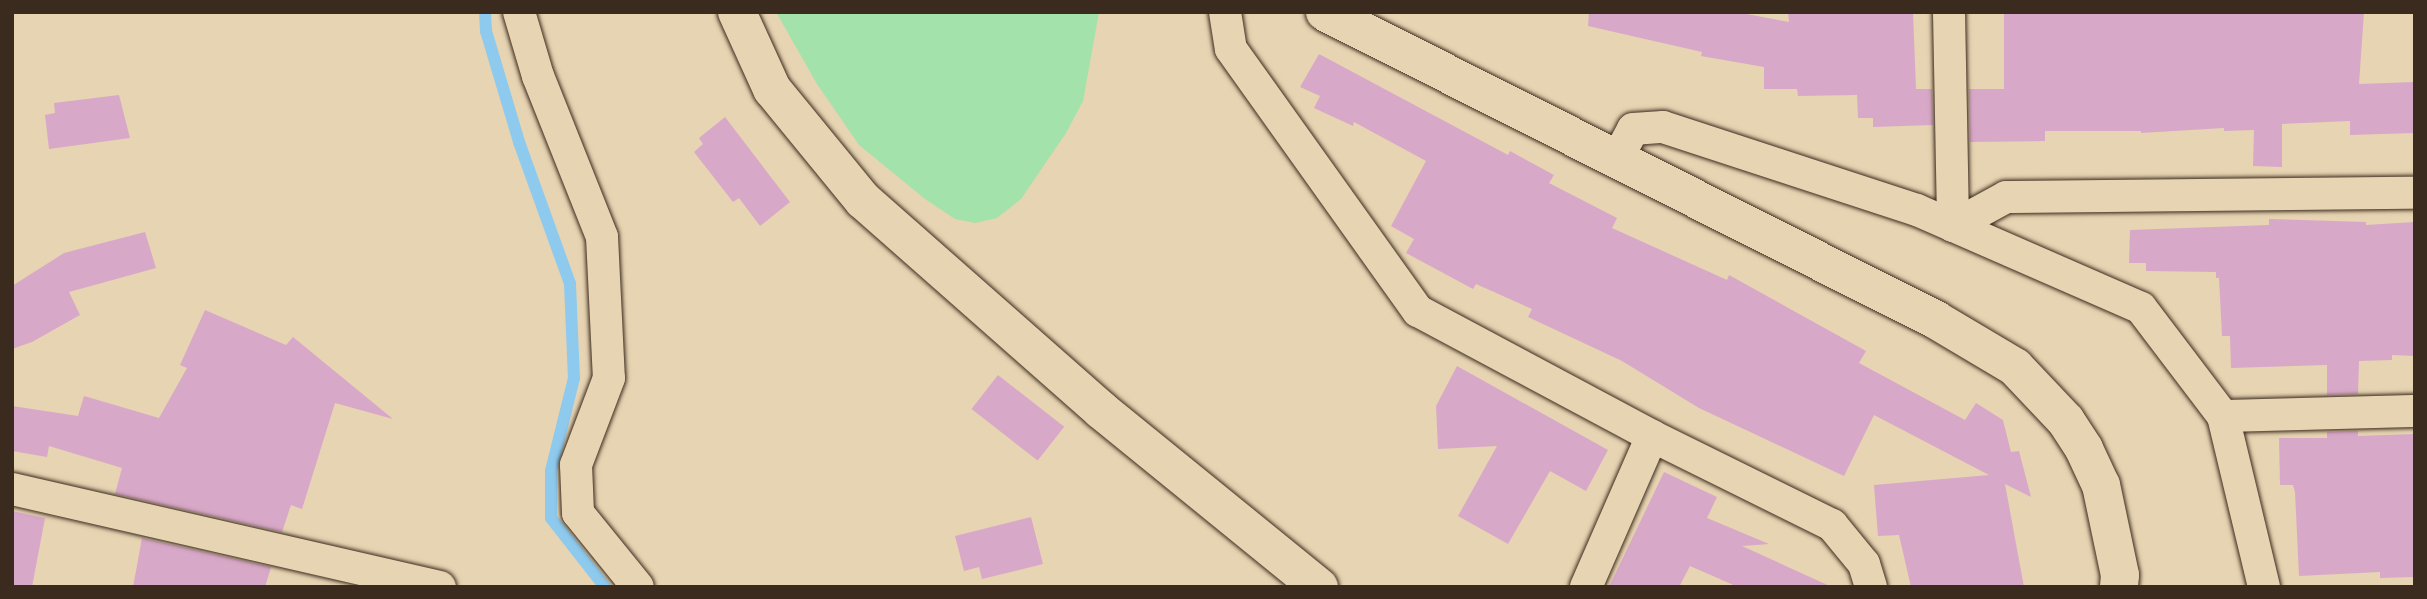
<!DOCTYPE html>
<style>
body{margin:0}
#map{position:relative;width:2427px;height:599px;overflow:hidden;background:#e7d4b2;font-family:Itim,sans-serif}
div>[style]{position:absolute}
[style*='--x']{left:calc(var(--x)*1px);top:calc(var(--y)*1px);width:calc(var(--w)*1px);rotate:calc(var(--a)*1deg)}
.green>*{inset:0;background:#a3e2aa}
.stream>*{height:12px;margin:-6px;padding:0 6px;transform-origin:6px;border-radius:6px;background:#8ecaee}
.building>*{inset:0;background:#d8a8c8;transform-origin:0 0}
.roads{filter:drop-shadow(0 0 2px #3b2a1e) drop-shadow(0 0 2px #3b2a1e)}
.street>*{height:32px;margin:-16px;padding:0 16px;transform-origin:16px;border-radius:16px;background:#e7d4b2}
.secondary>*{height:38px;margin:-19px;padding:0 19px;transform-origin:19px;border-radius:19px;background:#e7d4b2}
span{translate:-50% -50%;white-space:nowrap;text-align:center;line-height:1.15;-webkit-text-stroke:6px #e7d4b2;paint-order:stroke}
.frame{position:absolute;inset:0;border:14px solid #3b2a1e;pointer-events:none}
</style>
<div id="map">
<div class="green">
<div style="clip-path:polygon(776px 12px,1099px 12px,1083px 101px,1066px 133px,1021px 199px,997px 218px,975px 223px,955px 219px,925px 199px,859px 145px,817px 84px)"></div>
</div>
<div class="stream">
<div style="--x:485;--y:12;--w:19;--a:87"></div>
<div style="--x:486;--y:31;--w:116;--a:73.4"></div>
<div style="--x:519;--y:142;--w:151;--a:70.2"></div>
<div style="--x:570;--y:284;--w:94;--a:87.6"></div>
<div style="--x:574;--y:378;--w:96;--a:103.9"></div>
<div style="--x:551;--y:471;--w:47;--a:90"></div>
<div style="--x:551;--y:518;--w:88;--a:52"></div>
</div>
<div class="building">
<div style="clip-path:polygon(1589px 12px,1736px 12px,1789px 22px,1788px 12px,1913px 12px,1916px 89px,1932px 89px,1933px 125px,1873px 127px,1873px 118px,1858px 118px,1857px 95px,1798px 96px,1797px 89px,1764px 89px,1764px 67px,1701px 56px,1702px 52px,1588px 26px)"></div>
<div style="clip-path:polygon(2004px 12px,2364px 12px,2359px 84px,2415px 82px,2415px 133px,2350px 135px,2350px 121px,2282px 124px,2282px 167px,2253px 166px,2254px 130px,2224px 131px,2224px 128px,2141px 133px,2141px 131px,2045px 131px,2045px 141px,1970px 142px,1969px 89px,2004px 89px)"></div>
<div style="clip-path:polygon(1319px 54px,1508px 155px,1510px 151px,1554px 175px,1549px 183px,1617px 218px,1612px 228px,1727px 280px,1729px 275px,1866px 351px,1859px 363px,1965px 420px,1976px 403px,2003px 420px,2011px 452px,2019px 451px,2031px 497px,2005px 484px,2024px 587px,1911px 587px,1899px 535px,1878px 536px,1874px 485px,1989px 475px,1874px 415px,1844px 476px,1699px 408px,1622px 361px,1528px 317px,1532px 309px,1476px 284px,1473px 289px,1406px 253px,1414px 239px,1391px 226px,1426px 161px,1354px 122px,1353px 126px,1314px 108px,1320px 96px,1300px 87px)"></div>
<div style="clip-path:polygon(119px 95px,130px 138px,49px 149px,45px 115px,55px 113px,54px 103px)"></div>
<div style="clip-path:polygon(725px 117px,790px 202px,760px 226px,739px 198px,733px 202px,694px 152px,703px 144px,699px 138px)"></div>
<div style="clip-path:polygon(2269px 219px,2366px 222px,2366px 225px,2415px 222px,2415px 356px,2392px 355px,2392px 360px,2359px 361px,2358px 394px,2327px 395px,2327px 365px,2231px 368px,2230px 336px,2222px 336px,2219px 278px,2216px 278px,2216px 272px,2146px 271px,2146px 263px,2129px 263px,2130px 230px,2269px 225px)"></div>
<div style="clip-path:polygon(145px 232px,156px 268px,69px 292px,80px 315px,32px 342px,12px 349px,12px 286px,64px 253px)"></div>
<div style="clip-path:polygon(205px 310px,286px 345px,293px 337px,393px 419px,335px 403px,302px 509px,291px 505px,282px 532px,115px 494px,122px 468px,49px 446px,47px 457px,12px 451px,12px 406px,78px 416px,84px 396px,159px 418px,187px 368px,180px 365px)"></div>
<div style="clip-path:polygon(1457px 366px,1608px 450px,1586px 491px,1550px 471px,1508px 544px,1458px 516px,1497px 446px,1438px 449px,1436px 406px)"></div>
<div style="left:998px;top:375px;width:84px;height:43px;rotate:38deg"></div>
<div style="clip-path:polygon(2358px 431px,2358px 436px,2415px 434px,2415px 577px,2380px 578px,2380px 572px,2299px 576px,2295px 492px,2293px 485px,2280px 485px,2279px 438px,2327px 438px,2327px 432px)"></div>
<div style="clip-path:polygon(1664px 472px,1717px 497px,1707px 518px,1769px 544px,1742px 546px,1832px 587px,1738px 587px,1690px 566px,1679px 587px,1609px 587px)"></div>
<div style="clip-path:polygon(12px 511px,45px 518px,32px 587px,12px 587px)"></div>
<div style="clip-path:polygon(1031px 517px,1043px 564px,982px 579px,979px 567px,964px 571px,955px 536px)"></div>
<div style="clip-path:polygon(142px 538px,271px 567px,265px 587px,133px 587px)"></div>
</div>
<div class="roads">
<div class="street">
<div style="--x:519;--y:12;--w:67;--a:73.5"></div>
<div style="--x:538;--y:76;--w:173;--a:68.3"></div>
<div style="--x:602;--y:237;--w:141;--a:87.2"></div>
<div style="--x:609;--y:378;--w:93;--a:110.8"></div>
<div style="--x:576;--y:465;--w:48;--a:87.6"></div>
<div style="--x:578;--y:513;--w:95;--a:51"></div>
<div style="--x:1225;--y:12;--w:37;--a:81"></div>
<div style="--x:1231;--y:49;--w:322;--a:54.5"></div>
<div style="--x:1418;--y:311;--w:265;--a:28.1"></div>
<div style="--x:1652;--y:436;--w:201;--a:26.3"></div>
<div style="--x:1832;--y:525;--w:50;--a:50.6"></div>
<div style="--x:1864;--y:564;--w:24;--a:73"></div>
<div style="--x:1949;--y:12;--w:214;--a:88.9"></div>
<div style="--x:1953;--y:226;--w:60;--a:-28.7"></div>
<div style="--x:2006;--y:197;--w:409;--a:-0.6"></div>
<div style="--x:1616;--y:161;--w:36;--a:-62"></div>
<div style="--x:1633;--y:129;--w:30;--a:-4"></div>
<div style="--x:1663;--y:127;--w:267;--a:18.1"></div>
<div style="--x:1917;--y:210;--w:244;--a:23.6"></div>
<div style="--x:2141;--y:308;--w:136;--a:52.8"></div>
<div style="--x:2223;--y:416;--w:176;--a:76.5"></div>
<div style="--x:2223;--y:416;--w:192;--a:-1.5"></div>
<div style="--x:12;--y:489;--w:439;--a:12.9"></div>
<div style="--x:1586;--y:587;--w:165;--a:-66.4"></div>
</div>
<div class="secondary">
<div style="--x:737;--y:12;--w:85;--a:65.6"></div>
<div style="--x:772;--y:89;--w:144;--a:50.7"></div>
<div style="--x:863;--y:200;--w:317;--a:41.4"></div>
<div style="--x:1101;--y:410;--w:281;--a:39.1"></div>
<div style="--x:1325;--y:12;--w:684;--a:26.75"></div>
<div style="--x:1936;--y:320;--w:92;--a:30.7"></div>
<div style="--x:2015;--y:367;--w:74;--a:46.6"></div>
<div style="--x:2066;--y:421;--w:33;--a:57"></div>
<div style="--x:2084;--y:449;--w:40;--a:65"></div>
<div style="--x:2101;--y:485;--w:92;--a:78.1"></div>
<div style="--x:2120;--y:575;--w:12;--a:95"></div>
</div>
</div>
<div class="frame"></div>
</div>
